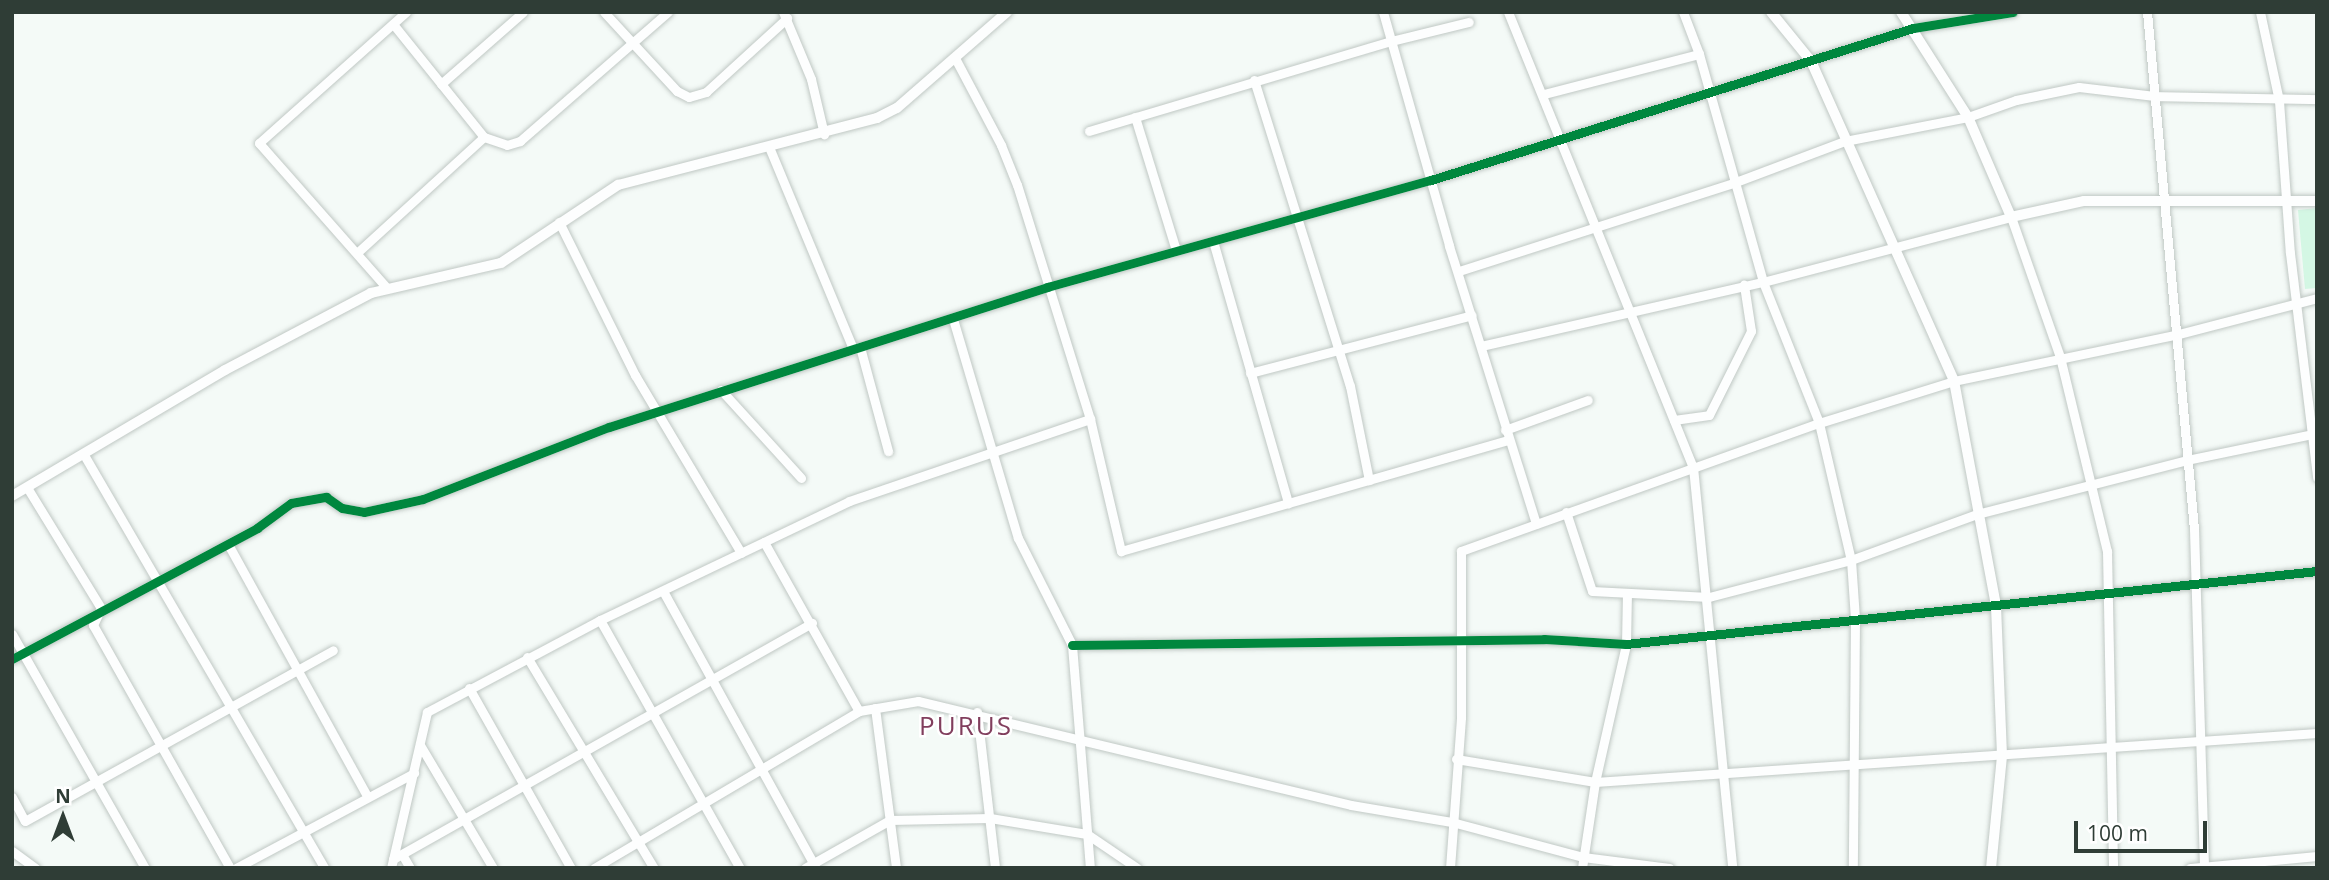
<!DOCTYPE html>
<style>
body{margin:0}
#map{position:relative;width:2329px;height:880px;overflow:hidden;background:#f4faf7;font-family:"Open Sans",sans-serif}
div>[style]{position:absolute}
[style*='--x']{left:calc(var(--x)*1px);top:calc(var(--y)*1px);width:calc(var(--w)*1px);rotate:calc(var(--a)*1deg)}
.green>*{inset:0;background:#d4f7e4}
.roads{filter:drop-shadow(0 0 2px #c0c8c4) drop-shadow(0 0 2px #c0c8c4)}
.minor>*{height:9px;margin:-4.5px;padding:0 4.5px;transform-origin:4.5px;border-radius:4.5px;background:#fdfefe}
.tertiary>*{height:10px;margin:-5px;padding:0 5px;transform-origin:5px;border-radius:5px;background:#fdfefe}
.cycleway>*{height:9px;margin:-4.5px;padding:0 4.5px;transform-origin:4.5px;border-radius:4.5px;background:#00873e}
span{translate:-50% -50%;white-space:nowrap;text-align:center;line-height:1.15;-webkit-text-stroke:5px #fff;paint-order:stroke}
.neighbourhood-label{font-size:26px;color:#813e5d;letter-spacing:2px}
.frame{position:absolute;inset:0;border:14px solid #2f3d36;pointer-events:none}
.north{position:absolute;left:28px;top:782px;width:70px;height:70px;-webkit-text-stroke:5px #fff;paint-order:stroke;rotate:0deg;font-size:19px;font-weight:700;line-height:28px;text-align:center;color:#2f3d36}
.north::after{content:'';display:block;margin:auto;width:24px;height:32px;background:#2f3d36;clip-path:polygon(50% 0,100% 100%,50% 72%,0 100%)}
.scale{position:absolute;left:2074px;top:821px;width:133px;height:32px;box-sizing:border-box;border:4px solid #2f3d36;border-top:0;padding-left:9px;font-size:21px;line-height:24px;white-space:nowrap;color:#2f3d36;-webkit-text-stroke:5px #fff;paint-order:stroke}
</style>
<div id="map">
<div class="green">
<div style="clip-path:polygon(2317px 208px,2317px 288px,2305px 289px,2298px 210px)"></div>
</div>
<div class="roads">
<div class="minor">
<div style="--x:604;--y:12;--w:108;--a:47.3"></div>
<div style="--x:677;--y:91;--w:13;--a:27"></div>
<div style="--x:689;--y:97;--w:18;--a:-16"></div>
<div style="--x:706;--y:92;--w:110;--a:-42.4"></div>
<div style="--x:783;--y:12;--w:73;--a:67.3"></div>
<div style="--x:811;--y:79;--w:57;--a:76.7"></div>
<div style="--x:1383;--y:12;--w:243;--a:74.2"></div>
<div style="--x:1449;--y:246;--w:291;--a:72.6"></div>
<div style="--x:1508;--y:12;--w:491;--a:67.9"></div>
<div style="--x:1693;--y:467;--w:403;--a:84.4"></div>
<div style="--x:1683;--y:12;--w:45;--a:69.1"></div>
<div style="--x:1699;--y:54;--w:237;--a:74.3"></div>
<div style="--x:1763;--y:282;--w:152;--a:68.3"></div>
<div style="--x:1819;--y:423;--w:141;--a:76.9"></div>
<div style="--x:1851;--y:560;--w:59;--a:86.1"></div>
<div style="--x:1855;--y:619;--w:249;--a:90.5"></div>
<div style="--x:2147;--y:12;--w:519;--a:84.81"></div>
<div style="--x:2194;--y:529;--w:339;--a:88.3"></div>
<div style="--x:2260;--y:12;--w:91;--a:77.9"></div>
<div style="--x:2279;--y:101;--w:152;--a:85.9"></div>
<div style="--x:2290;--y:253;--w:226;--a:83.1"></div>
<div style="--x:393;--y:24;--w:145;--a:51.2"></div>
<div style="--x:1254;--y:80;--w:321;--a:72.6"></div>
<div style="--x:1350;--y:386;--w:96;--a:78.6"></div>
<div style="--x:441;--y:84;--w:109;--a:-41.3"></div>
<div style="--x:1544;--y:94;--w:160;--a:-14.5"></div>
<div style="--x:1135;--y:117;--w:139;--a:72.9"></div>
<div style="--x:1089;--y:131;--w:315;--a:-16.6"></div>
<div style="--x:1391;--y:41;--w:80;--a:-13.7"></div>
<div style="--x:769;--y:147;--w:219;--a:67.4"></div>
<div style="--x:559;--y:222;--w:171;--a:63.6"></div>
<div style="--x:635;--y:375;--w:207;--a:59.2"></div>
<div style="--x:1213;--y:241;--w:273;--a:74"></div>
<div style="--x:359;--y:251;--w:169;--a:-42.4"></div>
<div style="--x:484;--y:137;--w:24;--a:19"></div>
<div style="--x:507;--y:145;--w:14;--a:-17"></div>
<div style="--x:520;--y:141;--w:196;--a:-41.1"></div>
<div style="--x:1459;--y:271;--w:288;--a:-17.8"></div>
<div style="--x:1733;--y:183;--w:120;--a:-20.6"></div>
<div style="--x:1845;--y:141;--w:125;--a:-11"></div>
<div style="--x:1968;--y:117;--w:51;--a:-19.5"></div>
<div style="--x:2016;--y:100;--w:64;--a:-11.7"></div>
<div style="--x:2079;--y:87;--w:76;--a:6.8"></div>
<div style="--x:2154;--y:96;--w:163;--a:1.1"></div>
<div style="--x:386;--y:287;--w:192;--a:-131.4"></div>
<div style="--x:259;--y:143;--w:197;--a:-41.7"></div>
<div style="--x:953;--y:319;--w:228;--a:73.5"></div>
<div style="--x:1018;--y:538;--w:120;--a:63.2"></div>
<div style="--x:1072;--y:645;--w:224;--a:85.4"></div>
<div style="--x:1481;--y:346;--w:289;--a:-12.8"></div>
<div style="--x:1763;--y:282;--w:256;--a:-14.7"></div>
<div style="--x:2011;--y:217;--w:148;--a:70.7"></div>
<div style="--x:2060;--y:357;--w:200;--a:76.4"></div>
<div style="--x:2107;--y:551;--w:317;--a:88.9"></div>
<div style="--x:860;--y:347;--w:108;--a:74.9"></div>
<div style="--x:1250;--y:373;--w:229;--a:-14.6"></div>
<div style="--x:721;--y:390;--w:119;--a:47.7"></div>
<div style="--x:1090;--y:419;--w:136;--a:76.8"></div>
<div style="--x:1121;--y:551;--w:403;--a:-16"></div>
<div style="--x:1674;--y:420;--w:35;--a:-8"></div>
<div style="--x:1709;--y:415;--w:94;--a:-63.4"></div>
<div style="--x:1751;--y:331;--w:47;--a:-98.7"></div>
<div style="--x:1505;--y:430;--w:88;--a:-19.9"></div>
<div style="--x:84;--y:455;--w:478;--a:59.8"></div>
<div style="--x:28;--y:489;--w:140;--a:58.5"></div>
<div style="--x:101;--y:608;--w:19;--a:115"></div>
<div style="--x:93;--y:625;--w:279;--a:60.6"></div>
<div style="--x:1566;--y:512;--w:83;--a:71.8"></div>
<div style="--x:1592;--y:591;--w:117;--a:2.9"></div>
<div style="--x:1709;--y:597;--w:147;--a:-14.6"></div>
<div style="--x:1851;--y:560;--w:134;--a:-20.1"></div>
<div style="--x:1977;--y:514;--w:217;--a:-14.4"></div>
<div style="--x:2187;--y:460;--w:133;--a:-11.7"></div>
<div style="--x:764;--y:542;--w:194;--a:60.7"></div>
<div style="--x:228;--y:544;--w:288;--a:61.1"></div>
<div style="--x:663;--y:591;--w:314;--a:61.1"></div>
<div style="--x:600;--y:620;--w:285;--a:60.6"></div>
<div style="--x:12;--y:634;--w:269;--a:60.4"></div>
<div style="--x:1072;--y:645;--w:472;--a:-0.7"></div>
<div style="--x:1544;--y:639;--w:82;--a:3.5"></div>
<div style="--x:1626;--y:644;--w:695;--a:-6.03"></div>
<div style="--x:527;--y:657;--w:246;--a:59"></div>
<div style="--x:12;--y:659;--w:278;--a:-28.1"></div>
<div style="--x:257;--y:528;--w:42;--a:-36.3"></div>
<div style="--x:291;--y:503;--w:36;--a:-10"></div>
<div style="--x:326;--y:497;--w:19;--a:35"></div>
<div style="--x:342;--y:508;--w:22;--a:10"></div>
<div style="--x:364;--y:512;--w:60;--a:-12.4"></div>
<div style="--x:423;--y:499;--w:199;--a:-21.2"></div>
<div style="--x:609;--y:427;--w:460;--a:-17.7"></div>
<div style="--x:1047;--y:287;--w:399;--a:-15.6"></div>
<div style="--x:1431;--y:180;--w:505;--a:-17.5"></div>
<div style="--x:1913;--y:28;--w:101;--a:-9.1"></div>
<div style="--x:469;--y:688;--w:207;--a:60.5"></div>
<div style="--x:875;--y:708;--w:161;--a:82.5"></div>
<div style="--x:977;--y:712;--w:157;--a:83.4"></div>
<div style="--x:420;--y:745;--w:143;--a:59.3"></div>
<div style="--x:1456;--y:759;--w:141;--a:9.4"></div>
<div style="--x:1595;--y:782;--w:724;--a:-3.88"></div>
<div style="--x:12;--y:797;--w:27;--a:62"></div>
<div style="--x:25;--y:821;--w:352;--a:-29"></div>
<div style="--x:12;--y:851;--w:29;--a:36"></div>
<div style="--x:403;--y:856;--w:14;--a:60"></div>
<div style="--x:393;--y:859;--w:481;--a:-29.4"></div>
<div style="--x:236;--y:868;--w:202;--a:-28.1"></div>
<div style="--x:391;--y:868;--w:160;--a:-77"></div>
<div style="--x:427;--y:712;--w:196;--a:-28"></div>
<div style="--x:600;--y:620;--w:276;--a:-25.5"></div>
<div style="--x:849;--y:501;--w:255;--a:-18.8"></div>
<div style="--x:1090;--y:419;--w:245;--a:-107.3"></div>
<div style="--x:1017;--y:185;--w:43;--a:-111.8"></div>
<div style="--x:1001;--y:145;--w:96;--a:-117.9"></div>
<div style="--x:594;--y:868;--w:308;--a:-30.6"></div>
<div style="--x:859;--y:711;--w:60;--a:-9.6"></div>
<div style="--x:918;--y:701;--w:445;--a:13.5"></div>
<div style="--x:1351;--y:805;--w:102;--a:9.6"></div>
<div style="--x:1452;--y:822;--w:136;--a:15"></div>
<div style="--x:1583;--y:857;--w:87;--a:7.3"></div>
<div style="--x:805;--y:868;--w:98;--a:-29.5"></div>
<div style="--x:890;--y:820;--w:100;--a:-1.1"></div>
<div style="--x:990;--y:818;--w:98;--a:9.4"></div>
<div style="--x:1087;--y:834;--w:60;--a:34.2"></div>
<div style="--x:1450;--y:868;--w:151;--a:-85.8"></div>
<div style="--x:1461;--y:717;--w:166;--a:-90"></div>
<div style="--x:1461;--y:551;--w:380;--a:-19.7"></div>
<div style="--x:1819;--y:423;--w:141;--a:-17.3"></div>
<div style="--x:1954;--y:381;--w:226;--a:-11.8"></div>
<div style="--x:2175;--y:335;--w:147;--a:-14.6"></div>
<div style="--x:1582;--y:868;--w:87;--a:-81.4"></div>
<div style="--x:1595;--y:782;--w:141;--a:-77.3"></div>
<div style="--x:1626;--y:644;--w:51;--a:-88.9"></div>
<div style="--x:2190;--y:868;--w:128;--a:-5.4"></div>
</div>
<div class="tertiary">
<div style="--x:1771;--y:12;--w:63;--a:50.8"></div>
<div style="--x:1811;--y:61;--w:350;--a:65.9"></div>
<div style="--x:1954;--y:381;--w:229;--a:79.4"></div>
<div style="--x:1996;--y:606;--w:150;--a:87.7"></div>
<div style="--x:2002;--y:756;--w:113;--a:95.6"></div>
<div style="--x:1901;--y:12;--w:125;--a:57.5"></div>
<div style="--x:1968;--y:117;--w:109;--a:66.7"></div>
<div style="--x:2011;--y:217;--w:75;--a:-12.4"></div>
<div style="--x:2084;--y:201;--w:233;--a:0"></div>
<div style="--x:12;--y:496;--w:247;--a:-30.6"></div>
<div style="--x:225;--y:370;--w:165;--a:-27.8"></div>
<div style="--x:371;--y:293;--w:133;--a:-13"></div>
<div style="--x:501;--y:263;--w:141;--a:-33.7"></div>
<div style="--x:618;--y:185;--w:268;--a:-14.5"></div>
<div style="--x:877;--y:118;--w:22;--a:-27"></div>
<div style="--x:897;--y:108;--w:146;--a:-41.1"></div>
</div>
</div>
<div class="cycleway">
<div style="--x:1072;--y:645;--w:472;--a:-0.7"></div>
<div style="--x:1544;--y:639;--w:82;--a:3.5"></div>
<div style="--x:1626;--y:644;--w:695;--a:-6.03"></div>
<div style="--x:12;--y:659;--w:278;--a:-28.1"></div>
<div style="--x:257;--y:528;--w:42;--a:-36.3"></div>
<div style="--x:291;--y:503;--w:36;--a:-10"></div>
<div style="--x:326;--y:497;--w:19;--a:35"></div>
<div style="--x:342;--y:508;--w:22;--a:10"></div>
<div style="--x:364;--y:512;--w:60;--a:-12.4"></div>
<div style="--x:423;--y:499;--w:199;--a:-21.2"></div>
<div style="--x:609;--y:427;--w:460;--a:-17.7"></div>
<div style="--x:1047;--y:287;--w:399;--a:-15.6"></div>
<div style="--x:1431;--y:180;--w:505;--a:-17.5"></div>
<div style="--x:1913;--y:28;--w:101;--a:-9.1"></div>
</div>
<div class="neighbourhood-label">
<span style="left:966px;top:726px">PURUS</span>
</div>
<div class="frame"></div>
<div class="north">N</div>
<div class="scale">100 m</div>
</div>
